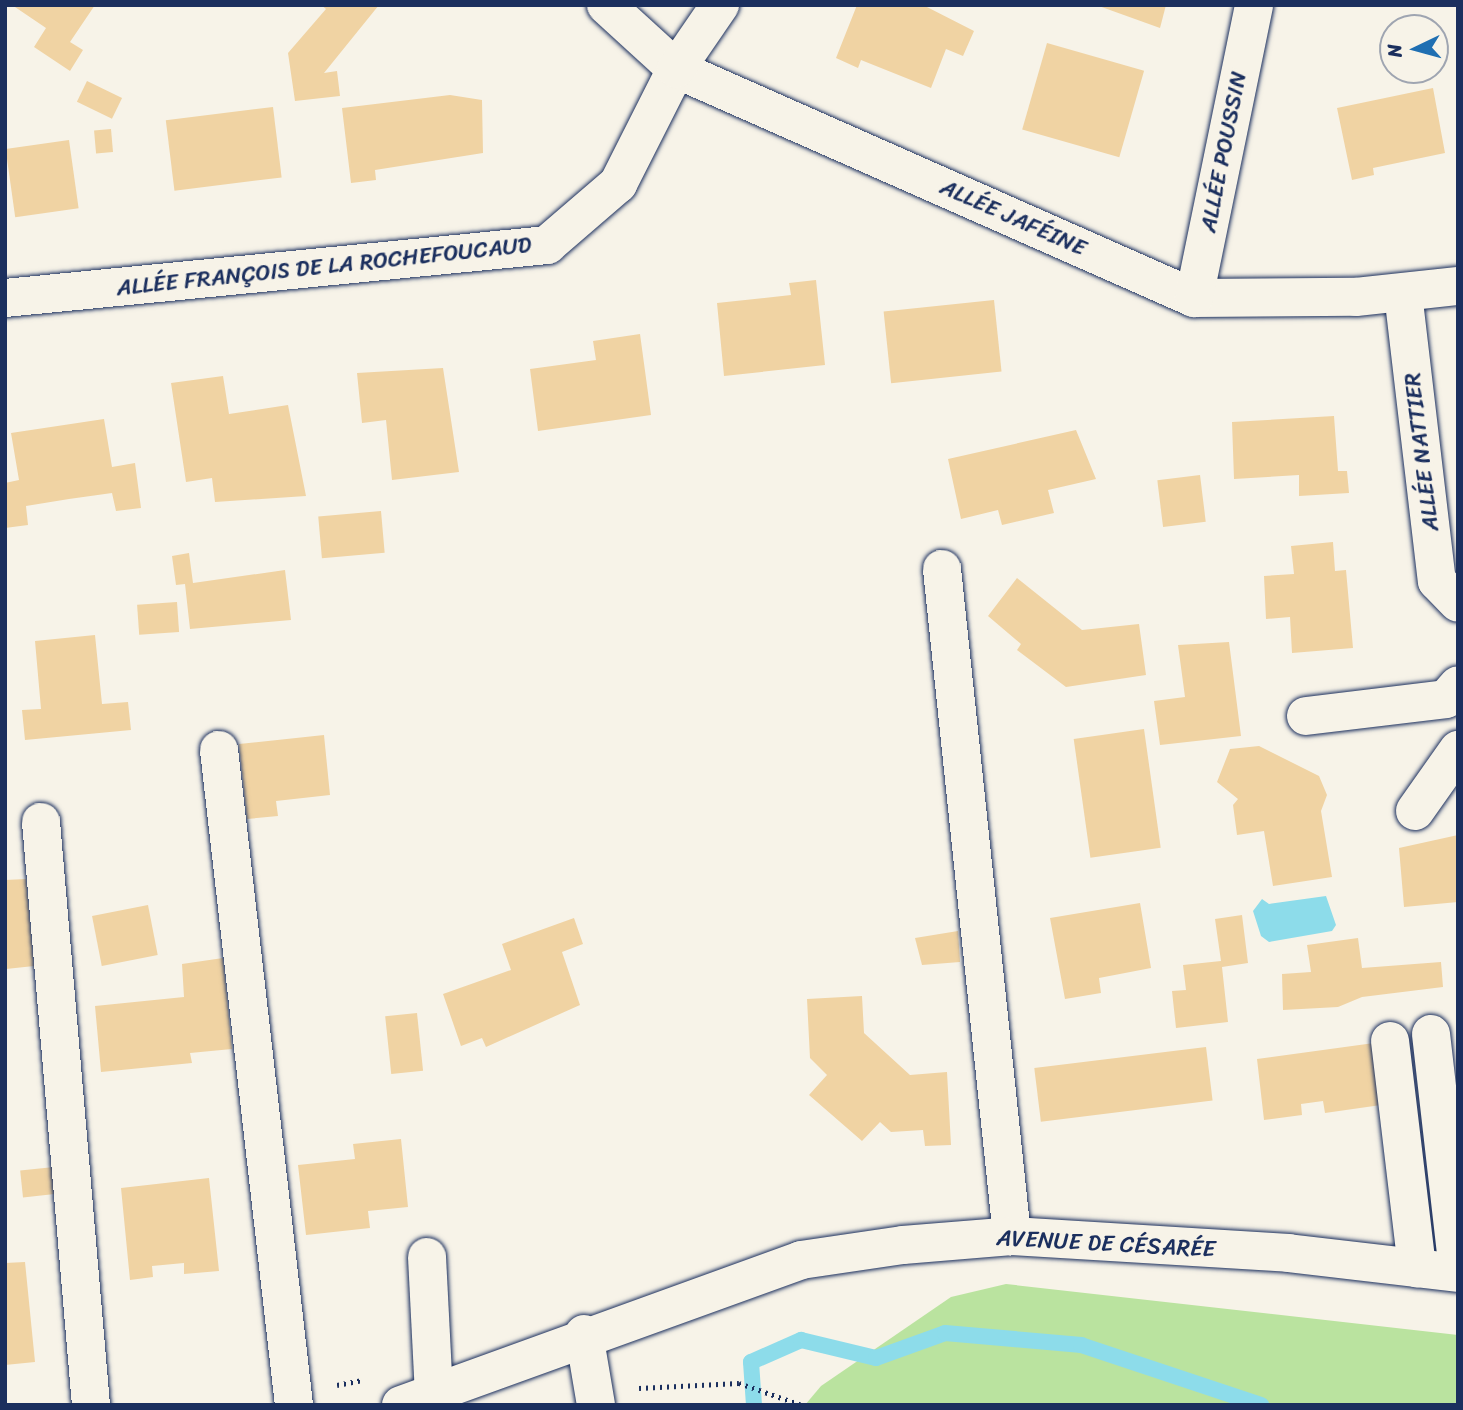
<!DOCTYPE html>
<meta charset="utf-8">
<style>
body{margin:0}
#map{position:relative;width:1463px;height:1410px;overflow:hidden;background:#f7f3e8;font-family:Sriracha,sans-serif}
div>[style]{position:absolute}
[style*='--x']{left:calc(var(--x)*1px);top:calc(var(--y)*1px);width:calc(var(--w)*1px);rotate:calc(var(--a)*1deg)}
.green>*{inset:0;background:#bae39f}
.water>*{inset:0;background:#8ddcea}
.stream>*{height:16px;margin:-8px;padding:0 8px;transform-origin:8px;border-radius:8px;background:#8ddcea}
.building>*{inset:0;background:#f0d3a3;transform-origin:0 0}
.path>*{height:4.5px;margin-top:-2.25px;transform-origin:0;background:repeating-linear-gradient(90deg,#1b2f5e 0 2px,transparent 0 7px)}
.roads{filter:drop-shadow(0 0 2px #1b2f5e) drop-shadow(0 0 2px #1b2f5e)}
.minor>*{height:38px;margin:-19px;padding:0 19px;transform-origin:19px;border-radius:19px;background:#f7f3e8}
span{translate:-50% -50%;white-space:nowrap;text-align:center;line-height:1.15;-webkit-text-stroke:6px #f7f3e8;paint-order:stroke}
.street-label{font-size:23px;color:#1b2f5e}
.frame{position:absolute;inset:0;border:7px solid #1b2f5e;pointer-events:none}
.north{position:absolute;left:1379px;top:14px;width:70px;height:70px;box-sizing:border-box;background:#f7f3e8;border:2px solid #9fa5b1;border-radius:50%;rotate:265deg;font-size:19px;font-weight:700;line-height:28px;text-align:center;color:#1b2f5e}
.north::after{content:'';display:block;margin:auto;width:24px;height:32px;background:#1f6fb2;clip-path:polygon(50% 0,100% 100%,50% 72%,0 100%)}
</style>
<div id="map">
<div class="green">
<div style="clip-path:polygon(1006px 1284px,1458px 1335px,1458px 1405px,805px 1405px,821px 1386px,951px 1297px)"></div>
</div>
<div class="water">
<div style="clip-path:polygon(1326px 896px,1336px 925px,1332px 931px,1269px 942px,1261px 936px,1253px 911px,1262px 899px,1269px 904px)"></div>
</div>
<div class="stream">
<div style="--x:754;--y:1405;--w:43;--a:-94"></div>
<div style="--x:751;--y:1362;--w:55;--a:-23.7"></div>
<div style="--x:801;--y:1340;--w:77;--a:13.5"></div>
<div style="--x:876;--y:1358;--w:73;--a:-19.9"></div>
<div style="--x:945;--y:1333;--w:137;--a:5"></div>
<div style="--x:1081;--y:1345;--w:190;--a:18.4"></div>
</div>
<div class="building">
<div style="clip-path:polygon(12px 5px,95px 5px,70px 42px,83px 50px,70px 71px,34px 47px,46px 28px)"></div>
<div style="clip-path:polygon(321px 5px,379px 5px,324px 73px,337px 71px,340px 96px,295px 101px,288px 53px,326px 9px)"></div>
<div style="clip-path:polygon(857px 5px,923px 5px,974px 31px,963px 56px,946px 49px,931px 88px,861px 60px,858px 68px,836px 58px)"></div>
<div style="clip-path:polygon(1096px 5px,1166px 5px,1160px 28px)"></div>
<div style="left:1047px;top:43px;width:101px;height:90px;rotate:16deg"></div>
<div style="left:87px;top:81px;width:39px;height:23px;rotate:26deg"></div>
<div style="clip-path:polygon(1433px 88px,1445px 153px,1373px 168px,1374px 175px,1352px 180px,1337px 108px)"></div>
<div style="clip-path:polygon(450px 95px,482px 100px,483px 153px,375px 170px,376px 180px,351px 183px,342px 108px)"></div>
<div style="left:273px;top:107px;width:71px;height:108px;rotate:83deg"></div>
<div style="left:111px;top:129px;width:23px;height:17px;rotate:85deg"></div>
<div style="left:69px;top:140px;width:69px;height:64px;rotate:82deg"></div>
<div style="clip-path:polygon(816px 280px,825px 365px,724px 376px,717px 303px,791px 295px,789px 283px)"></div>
<div style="left:994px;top:300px;width:72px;height:111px;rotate:84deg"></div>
<div style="clip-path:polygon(640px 334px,651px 415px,538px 431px,530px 369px,596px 360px,593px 341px)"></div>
<div style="clip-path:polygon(443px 368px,459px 472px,392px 480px,386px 420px,362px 423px,357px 373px)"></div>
<div style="clip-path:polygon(223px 376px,229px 414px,288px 405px,306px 496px,215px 502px,212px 478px,186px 482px,171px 383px)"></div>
<div style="clip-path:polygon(1334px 416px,1338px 471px,1347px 471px,1349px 493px,1299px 496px,1299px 475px,1234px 479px,1232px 422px)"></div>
<div style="clip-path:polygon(104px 419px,112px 467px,135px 463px,141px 508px,116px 511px,112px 493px,69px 499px,26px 506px,28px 525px,5px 528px,5px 483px,19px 480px,11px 433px)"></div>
<div style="clip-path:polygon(1076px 430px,1096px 479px,1048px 490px,1054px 513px,1002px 525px,998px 510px,961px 519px,948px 459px)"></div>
<div style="left:1200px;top:475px;width:47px;height:43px;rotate:83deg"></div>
<div style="left:381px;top:511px;width:42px;height:63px;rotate:85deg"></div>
<div style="clip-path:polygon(1333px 542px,1335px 571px,1346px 570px,1353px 648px,1292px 653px,1290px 617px,1266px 619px,1264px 576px,1294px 574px,1291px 546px)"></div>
<div style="clip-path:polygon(189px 553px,193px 583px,285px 570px,291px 620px,190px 629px,185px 584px,176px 585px,172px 556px)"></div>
<div style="clip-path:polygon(1017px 578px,1082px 630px,1139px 624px,1146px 675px,1066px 687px,1017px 650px,1021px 644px,988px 616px)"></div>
<div style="left:177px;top:602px;width:30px;height:40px;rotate:86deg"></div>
<div style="clip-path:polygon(95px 635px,102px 704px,128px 702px,131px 730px,25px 740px,22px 710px,41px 709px,35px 641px)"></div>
<div style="clip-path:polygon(1229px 642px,1241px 736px,1160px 745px,1154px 701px,1185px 697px,1178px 645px)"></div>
<div style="left:1144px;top:729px;width:120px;height:71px;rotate:82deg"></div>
<div style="clip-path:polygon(324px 735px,330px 795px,276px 801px,278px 816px,247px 819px,239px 744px)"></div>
<div style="clip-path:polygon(1259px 746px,1319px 776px,1327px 795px,1321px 811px,1332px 877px,1273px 886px,1264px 831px,1237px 835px,1233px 805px,1238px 799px,1217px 782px,1230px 749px)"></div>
<div style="clip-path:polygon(1458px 835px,1458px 902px,1404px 907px,1399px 848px)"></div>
<div style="clip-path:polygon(26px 879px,34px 966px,6px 969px,5px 880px)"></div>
<div style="clip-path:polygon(1140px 903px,1151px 968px,1099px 978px,1101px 993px,1065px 999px,1050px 918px)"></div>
<div style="left:148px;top:905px;width:51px;height:57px;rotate:79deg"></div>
<div style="clip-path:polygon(1242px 915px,1248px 963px,1222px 967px,1228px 1022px,1176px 1028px,1172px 991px,1186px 990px,1183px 965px,1221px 961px,1215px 919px)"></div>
<div style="clip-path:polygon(574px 918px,583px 944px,562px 952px,580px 1005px,486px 1047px,482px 1038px,461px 1046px,443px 994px,511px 970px,502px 944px)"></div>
<div style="clip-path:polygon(958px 931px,960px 962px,922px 965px,915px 938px)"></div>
<div style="clip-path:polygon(1358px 938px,1362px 968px,1441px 962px,1443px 987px,1362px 997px,1338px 1007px,1283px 1010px,1282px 974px,1311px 972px,1307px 945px)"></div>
<div style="clip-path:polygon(223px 958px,232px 1049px,190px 1053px,192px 1063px,101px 1072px,95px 1006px,184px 997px,182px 964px)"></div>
<div style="clip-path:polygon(862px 996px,864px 1033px,910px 1075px,947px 1072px,951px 1145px,925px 1146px,923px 1130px,891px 1132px,880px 1122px,862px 1141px,809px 1095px,827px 1075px,810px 1058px,807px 999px)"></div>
<div style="left:417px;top:1013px;width:58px;height:32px;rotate:84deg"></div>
<div style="clip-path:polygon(1374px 1043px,1381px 1105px,1325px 1113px,1323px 1101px,1301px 1104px,1302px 1115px,1264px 1120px,1257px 1059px)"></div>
<div style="left:1206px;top:1047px;width:54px;height:173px;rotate:83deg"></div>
<div style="clip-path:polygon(401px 1139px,408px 1207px,368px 1211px,370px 1228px,306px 1235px,298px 1165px,355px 1159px,353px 1144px)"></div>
<div style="left:54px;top:1167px;width:27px;height:34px;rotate:84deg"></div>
<div style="clip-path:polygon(209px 1178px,219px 1271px,184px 1274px,184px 1263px,152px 1266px,153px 1277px,130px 1280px,121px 1188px)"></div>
<div style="clip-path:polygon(25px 1262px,35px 1362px,5px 1365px,5px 1263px)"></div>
</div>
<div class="path">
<div style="--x:337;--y:1385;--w:26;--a:-11"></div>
<div style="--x:639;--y:1388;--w:100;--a:-2.9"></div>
<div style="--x:739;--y:1383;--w:67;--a:19.2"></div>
</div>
<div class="roads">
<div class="minor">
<div style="--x:606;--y:5;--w:95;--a:42.4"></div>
<div style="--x:676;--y:69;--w:566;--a:23.85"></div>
<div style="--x:1194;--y:298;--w:162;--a:-0.4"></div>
<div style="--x:1356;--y:297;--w:103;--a:-6.2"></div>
<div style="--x:1403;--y:293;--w:290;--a:83.3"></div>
<div style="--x:1437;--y:581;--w:30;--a:46"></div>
<div style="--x:5;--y:298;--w:545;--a:-5.58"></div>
<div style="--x:547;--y:245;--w:94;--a:-40.7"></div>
<div style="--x:618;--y:184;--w:129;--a:-63.2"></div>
<div style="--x:676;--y:69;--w:78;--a:-55.5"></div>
<div style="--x:1194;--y:298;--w:299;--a:-78.4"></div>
<div style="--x:942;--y:569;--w:671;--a:84.01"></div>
<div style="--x:1306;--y:716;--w:141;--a:-6.9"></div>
<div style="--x:1446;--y:699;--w:18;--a:-49"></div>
<div style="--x:219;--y:750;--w:659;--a:83.47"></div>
<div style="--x:1415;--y:811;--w:75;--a:-54.8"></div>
<div style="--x:41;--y:822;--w:585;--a:85.1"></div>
<div style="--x:1431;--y:1034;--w:239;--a:83.5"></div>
<div style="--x:1390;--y:1041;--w:229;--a:83.2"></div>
<div style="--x:427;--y:1257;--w:136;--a:87.1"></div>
<div style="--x:584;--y:1334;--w:72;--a:80.4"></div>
<div style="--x:401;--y:1405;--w:425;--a:-19.9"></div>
<div style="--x:801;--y:1260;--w:103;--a:-8.4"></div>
<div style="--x:903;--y:1245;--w:109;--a:-4.7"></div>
<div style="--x:1012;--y:1236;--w:277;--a:3.5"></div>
<div style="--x:1288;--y:1253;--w:171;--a:6.7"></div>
</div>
</div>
<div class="street-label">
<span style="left:1224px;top:152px;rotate:-79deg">ALLÉE POUSSIN</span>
<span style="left:1013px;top:218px;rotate:24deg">ALLÉE JAFÉINE</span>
<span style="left:324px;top:267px;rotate:-6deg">ALLÉE FRANÇOIS DE LA ROCHEFOUCAUD</span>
<span style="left:1422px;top:452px;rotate:-97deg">ALLÉE NATTIER</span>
<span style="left:1106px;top:1244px;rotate:3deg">AVENUE DE CÉSARÉE</span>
</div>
<div class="frame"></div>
<div class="north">N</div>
</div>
